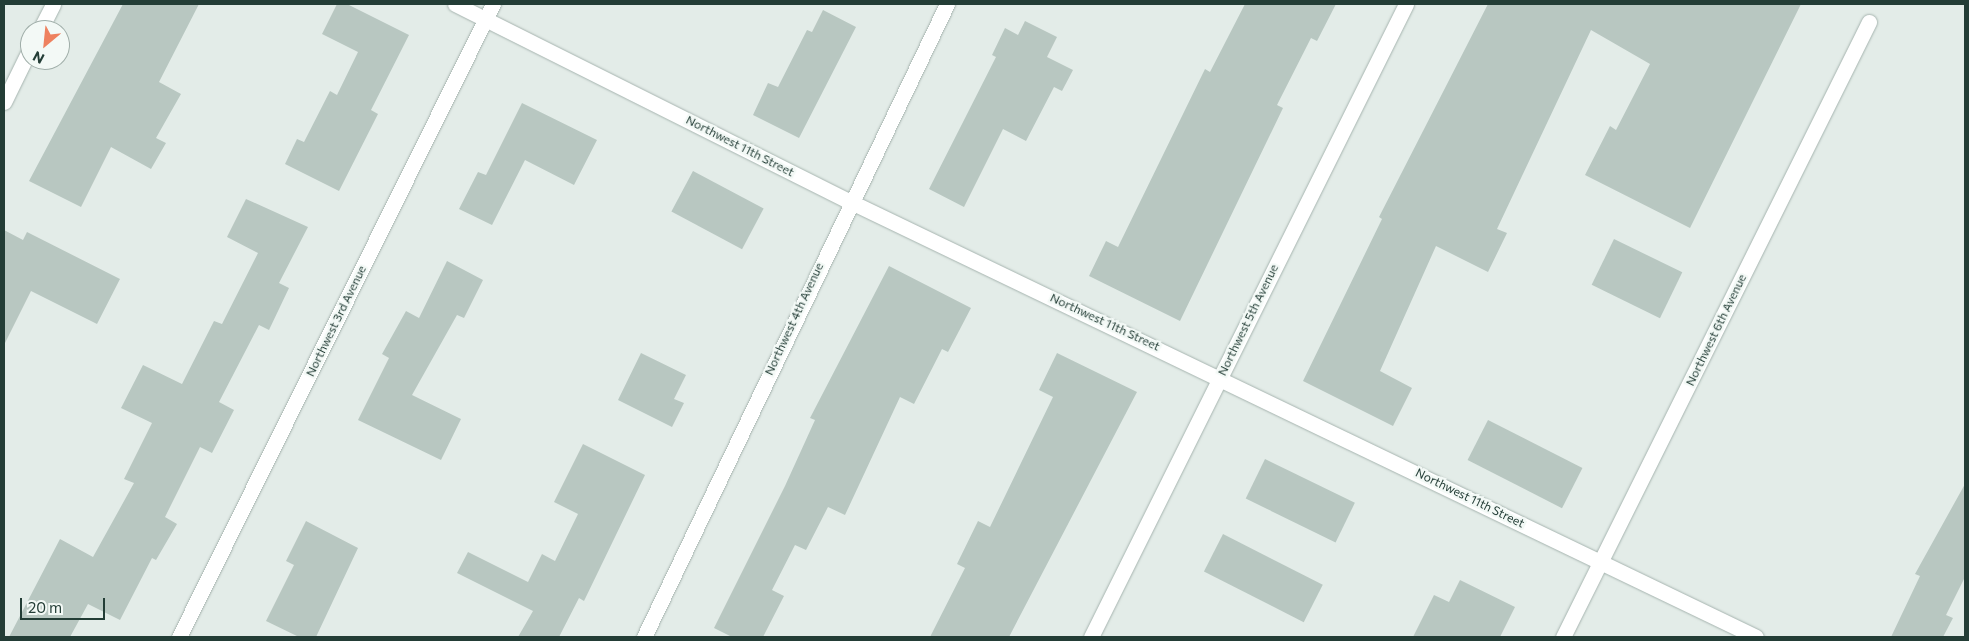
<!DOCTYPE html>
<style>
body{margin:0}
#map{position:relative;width:1969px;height:641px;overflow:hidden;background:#e3ece8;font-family:Commissioner,sans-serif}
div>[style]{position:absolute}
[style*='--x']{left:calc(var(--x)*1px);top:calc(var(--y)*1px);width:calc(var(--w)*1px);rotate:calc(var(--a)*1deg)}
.building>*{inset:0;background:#b8c7c1;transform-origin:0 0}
.roads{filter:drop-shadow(0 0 1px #a6b4af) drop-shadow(0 0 1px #a6b4af)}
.street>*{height:15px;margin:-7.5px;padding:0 7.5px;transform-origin:7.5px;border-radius:7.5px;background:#fff}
span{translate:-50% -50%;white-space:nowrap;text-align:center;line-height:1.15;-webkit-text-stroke:4.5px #f3f9f6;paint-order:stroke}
.street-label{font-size:12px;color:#233d36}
.frame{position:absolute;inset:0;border:5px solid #233d36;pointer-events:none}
.north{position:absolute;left:20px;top:20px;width:50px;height:50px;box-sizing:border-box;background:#f3f9f6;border:1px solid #a0aea9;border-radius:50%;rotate:208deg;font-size:14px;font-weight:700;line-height:20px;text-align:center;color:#233d36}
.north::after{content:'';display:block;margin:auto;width:18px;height:22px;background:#ee815f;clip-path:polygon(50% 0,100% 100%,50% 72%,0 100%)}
.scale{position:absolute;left:20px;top:598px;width:85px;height:22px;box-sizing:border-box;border:2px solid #233d36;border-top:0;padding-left:6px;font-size:15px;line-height:18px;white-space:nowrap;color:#233d36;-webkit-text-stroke:4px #f3f9f6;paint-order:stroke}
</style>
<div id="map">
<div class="building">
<div style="clip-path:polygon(123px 4px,199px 4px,159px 82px,181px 94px,156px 138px,166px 143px,151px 169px,111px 147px,81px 207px,29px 181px)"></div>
<div style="clip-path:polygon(337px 4px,347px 4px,409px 35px,371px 110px,378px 114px,339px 191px,285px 164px,297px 139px,304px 142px,330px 91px,337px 95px,358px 52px,322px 34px)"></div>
<div style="clip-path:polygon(1245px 4px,1336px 4px,1317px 41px,1311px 38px,1277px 105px,1283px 108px,1180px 321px,1089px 276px,1106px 241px,1118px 247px,1205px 69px,1210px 72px)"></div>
<div style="clip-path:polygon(1488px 4px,1801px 4px,1690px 228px,1585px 175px,1610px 126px,1616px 130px,1650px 64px,1591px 30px,1497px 229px,1507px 233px,1488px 272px,1436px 246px,1380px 371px,1412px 388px,1393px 426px,1303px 381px,1382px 219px,1379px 217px)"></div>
<div style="clip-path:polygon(823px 10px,856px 27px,799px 138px,753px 115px,768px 83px,778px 87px,807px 30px,812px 32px)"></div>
<div style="clip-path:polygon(1025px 21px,1057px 37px,1047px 57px,1073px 70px,1062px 91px,1054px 87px,1026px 141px,1003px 129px,964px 207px,929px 189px,996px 57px,992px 55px,1005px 28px,1018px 35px)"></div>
<div style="clip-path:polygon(522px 103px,597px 140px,574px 185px,525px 160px,492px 225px,459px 209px,478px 172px,486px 175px)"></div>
<div style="left:693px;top:171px;width:80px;height:46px;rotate:28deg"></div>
<div style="clip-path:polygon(246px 199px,308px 227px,279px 283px,289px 288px,269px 330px,259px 325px,219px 402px,234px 410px,212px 453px,200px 447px,165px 517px,177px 524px,156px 560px,152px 558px,120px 620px,88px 604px,70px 637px,9px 637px,60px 539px,93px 557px,134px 483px,124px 479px,152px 423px,121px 408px,143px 365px,182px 384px,214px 321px,222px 324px,258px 253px,227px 237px)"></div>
<div style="clip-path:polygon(4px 230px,23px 240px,27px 232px,120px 279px,97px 324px,31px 291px,4px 345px)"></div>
<div style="left:1614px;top:239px;width:76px;height:51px;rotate:26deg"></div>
<div style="clip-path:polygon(447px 261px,483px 280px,464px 318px,457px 315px,412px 395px,461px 419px,441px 460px,358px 420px,389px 358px,382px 354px,406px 311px,419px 318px)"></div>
<div style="clip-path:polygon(889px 266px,971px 308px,948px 352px,942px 349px,914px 404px,900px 397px,845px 515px,828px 507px,806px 550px,795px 545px,772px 590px,784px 596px,763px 637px,732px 637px,714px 628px,785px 486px,815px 420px,810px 418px)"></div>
<div style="clip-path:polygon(641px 353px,686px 375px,674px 399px,684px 403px,672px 427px,618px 400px)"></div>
<div style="clip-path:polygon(1057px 353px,1137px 392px,1009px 637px,930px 637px,965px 568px,957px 564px,978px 521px,990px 527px,1053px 397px,1039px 390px)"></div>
<div style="left:1488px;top:420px;width:106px;height:45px;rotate:27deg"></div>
<div style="clip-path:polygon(583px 444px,645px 475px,584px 601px,579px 598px,559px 637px,518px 637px,533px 611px,457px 573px,468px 552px,528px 582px,542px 554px,555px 561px,578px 514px,554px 502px)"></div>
<div style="left:1265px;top:459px;width:100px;height:44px;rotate:26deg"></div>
<div style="clip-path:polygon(1965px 484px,1965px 577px,1946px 615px,1953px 618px,1943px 637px,1891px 637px,1920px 576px,1915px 574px)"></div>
<div style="clip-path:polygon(306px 521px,358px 548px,316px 637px,299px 637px,266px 621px,294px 565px,286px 561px)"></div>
<div style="left:1223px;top:534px;width:112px;height:42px;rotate:27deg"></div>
<div style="clip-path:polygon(1460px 580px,1515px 607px,1500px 637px,1413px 637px,1434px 595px,1449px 602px)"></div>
</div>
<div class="roads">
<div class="street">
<div style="--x:455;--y:4;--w:441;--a:26.6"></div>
<div style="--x:849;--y:201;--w:1006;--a:25.67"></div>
<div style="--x:40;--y:30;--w:29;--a:-63"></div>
<div style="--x:4;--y:102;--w:59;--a:-63.9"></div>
<div style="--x:179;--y:637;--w:707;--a:-63.62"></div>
<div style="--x:644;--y:637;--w:702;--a:-64.42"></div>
<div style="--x:1091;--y:637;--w:707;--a:-63.54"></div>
<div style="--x:1563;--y:637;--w:687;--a:-63.55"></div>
</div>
</div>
<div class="street-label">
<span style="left:740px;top:146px;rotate:27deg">Northwest 11th Street</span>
<span style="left:794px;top:319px;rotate:-65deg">Northwest 4th Avenue</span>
<span style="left:1248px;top:320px;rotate:-64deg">Northwest 5th Avenue</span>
<span style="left:336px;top:321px;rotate:-64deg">Northwest 3rd Avenue</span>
<span style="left:1105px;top:322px;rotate:25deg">Northwest 11th Street</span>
<span style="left:1716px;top:330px;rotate:-64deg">Northwest 6th Avenue</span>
<span style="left:1470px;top:498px;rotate:26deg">Northwest 11th Street</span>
</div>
<div class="frame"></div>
<div class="north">N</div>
<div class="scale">20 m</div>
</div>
